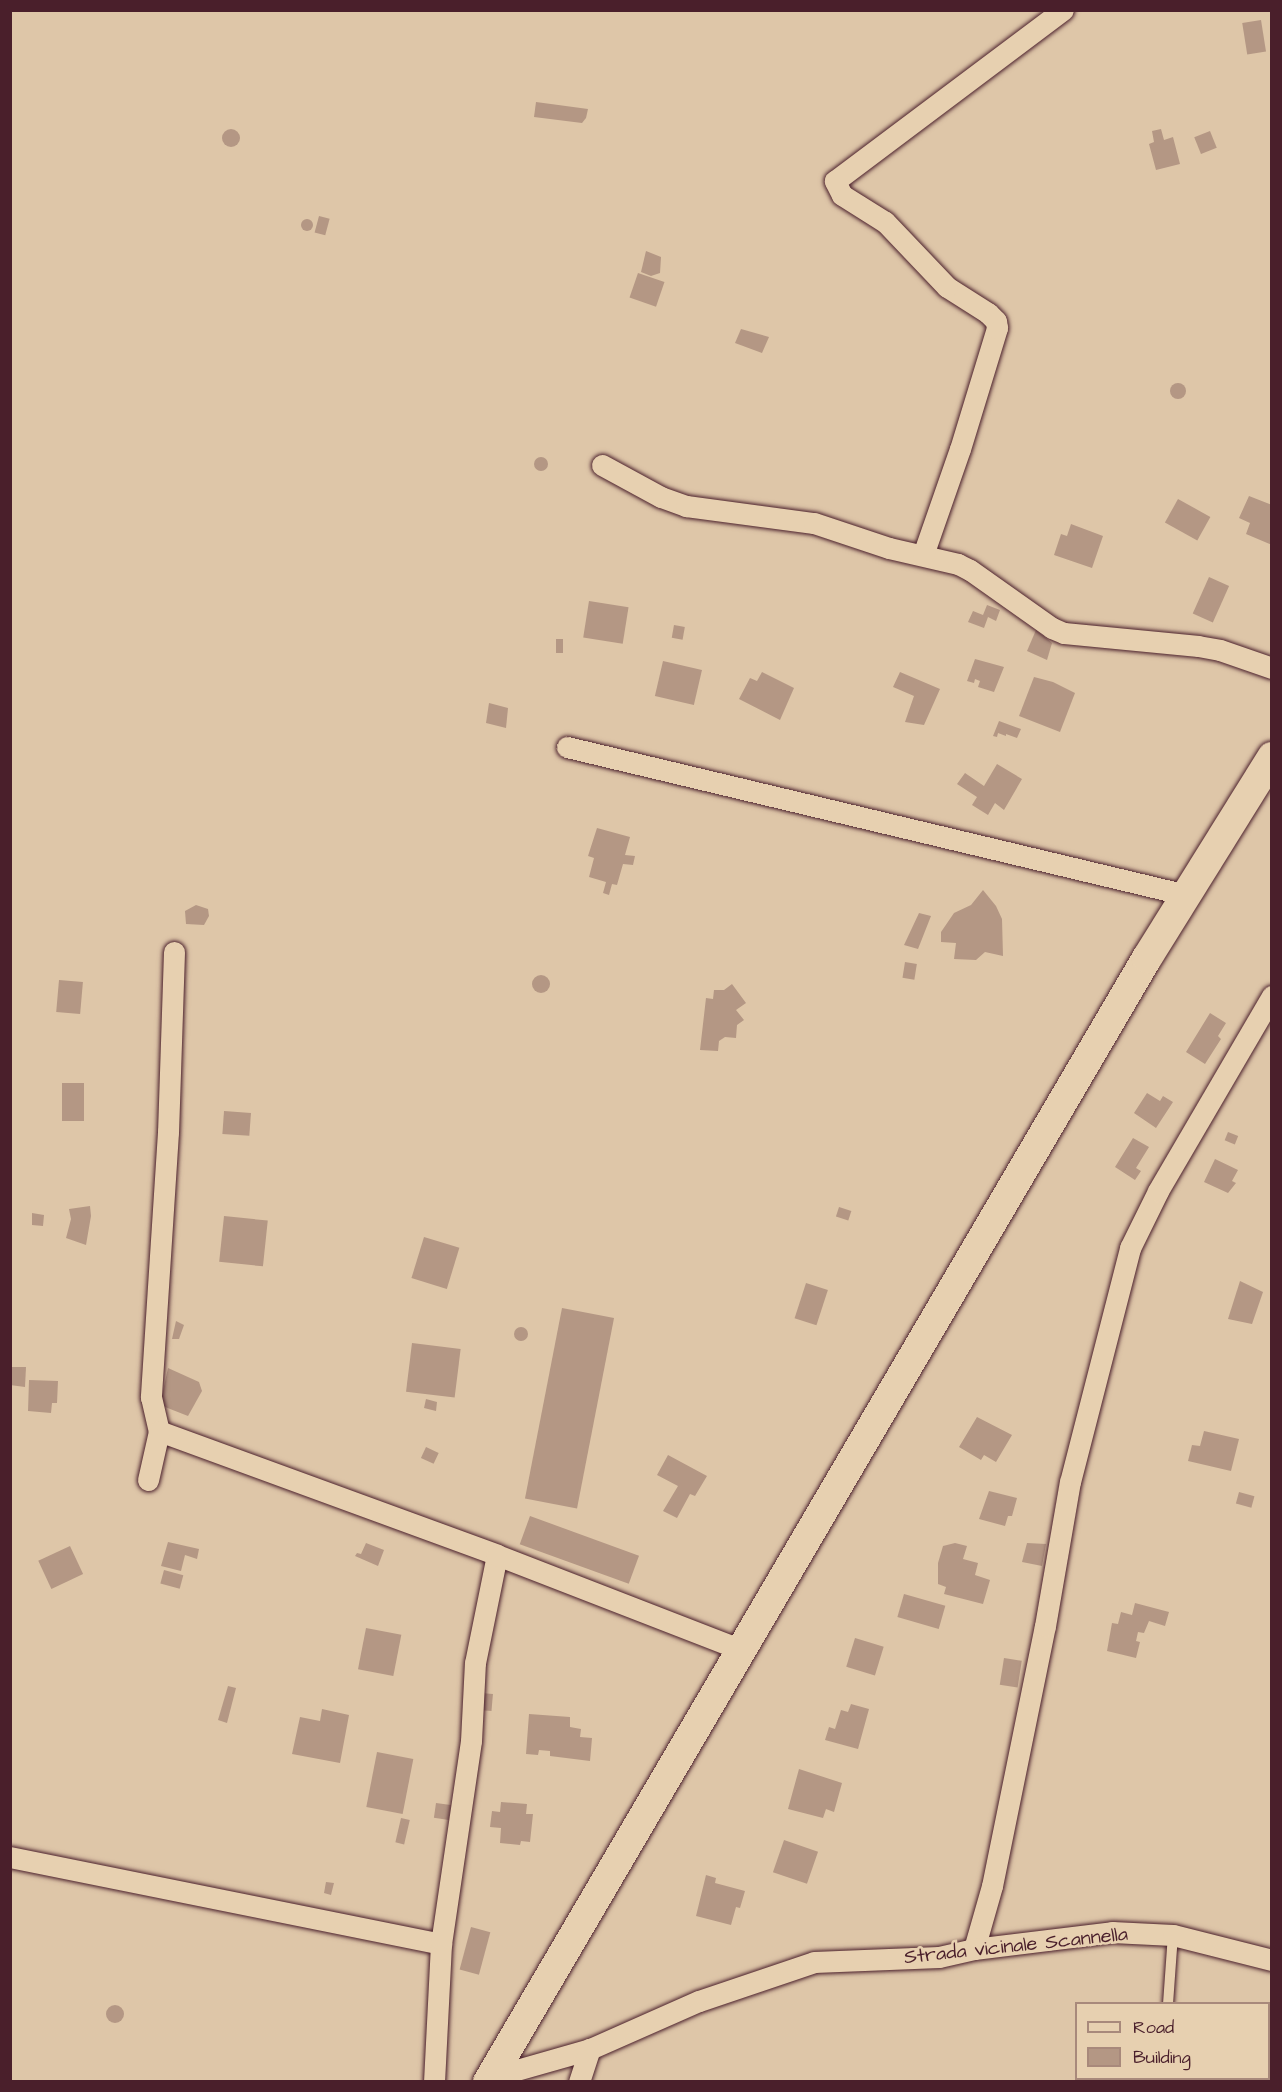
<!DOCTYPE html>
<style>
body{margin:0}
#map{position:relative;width:1282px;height:2092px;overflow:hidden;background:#dec6a8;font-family:"Architects Daughter",sans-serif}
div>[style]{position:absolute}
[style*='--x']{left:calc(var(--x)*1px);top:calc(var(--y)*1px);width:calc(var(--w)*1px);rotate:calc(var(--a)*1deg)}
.building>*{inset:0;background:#b49784;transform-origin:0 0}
.round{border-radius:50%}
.roads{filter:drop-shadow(0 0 2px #4a1f2b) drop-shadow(0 0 2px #4a1f2b)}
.service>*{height:10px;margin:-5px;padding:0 5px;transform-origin:5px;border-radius:5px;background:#e7d0b0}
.minor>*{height:21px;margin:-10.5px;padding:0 10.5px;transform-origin:10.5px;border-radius:10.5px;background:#e7d0b0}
.secondary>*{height:30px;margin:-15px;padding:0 15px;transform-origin:15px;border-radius:15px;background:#e7d0b0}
span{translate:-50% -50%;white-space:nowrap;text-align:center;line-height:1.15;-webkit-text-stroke:5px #e7d0b0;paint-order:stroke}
.street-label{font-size:20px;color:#4a1f2b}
.frame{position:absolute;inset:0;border:12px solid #4a1f2b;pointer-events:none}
.legend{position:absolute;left:1075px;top:2002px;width:195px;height:78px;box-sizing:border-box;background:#e7d0b0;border:2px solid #a8897b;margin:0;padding:8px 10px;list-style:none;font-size:18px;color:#4a1f2b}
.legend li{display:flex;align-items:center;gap:12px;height:30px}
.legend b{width:30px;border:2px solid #a8897b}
</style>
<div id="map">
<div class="building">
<div style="left:1261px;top:20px;width:32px;height:19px;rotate:81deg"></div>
<div style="clip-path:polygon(536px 102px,588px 109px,586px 118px,582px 123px,534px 117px)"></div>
<div style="clip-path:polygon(1161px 129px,1164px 140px,1173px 137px,1180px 164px,1156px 170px,1149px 144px,1154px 142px,1152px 131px)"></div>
<div class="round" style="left:222px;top:129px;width:18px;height:18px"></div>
<div style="left:1210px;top:131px;width:18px;height:17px;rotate:68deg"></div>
<div style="left:319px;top:216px;width:11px;height:17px;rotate:15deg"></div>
<div class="round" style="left:301px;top:219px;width:12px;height:12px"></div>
<div style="clip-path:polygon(646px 251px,661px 257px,660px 273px,651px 276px,641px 272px)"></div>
<div style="left:638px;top:273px;width:28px;height:26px;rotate:19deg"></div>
<div style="clip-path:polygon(741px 329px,769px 337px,762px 353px,735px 343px)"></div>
<div class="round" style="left:1170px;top:383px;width:16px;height:16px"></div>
<div class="round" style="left:534px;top:457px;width:14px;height:14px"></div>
<div style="clip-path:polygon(1249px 496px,1272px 505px,1272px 545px,1246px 534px,1250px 523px,1239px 518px)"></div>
<div style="left:1178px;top:499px;width:37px;height:27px;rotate:29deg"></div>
<div style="clip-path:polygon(1071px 524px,1103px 536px,1092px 568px,1054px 555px,1061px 534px,1067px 536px)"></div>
<div style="left:1209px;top:577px;width:22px;height:40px;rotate:24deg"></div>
<div style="left:589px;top:601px;width:40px;height:37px;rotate:9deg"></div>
<div style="clip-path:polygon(987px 605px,1000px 610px,996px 621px,988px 617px,984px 628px,968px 622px,973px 611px,983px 615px)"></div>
<div style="left:674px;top:625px;width:11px;height:13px;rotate:10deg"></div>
<div style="clip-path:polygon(1036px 630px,1052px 643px,1047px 660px,1027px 651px)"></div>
<div style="left:556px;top:639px;width:7px;height:14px"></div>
<div style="clip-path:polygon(975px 659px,1004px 667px,994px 692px,978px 687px,980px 681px,975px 679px,974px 683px,967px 681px)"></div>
<div style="left:663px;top:661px;width:40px;height:36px;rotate:13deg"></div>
<div style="clip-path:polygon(762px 672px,794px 688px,780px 720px,739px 699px,750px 678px,757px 681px)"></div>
<div style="clip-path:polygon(900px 672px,940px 689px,924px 725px,905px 722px,914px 696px,893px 687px)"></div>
<div style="clip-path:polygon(1034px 677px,1053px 682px,1075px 693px,1060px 732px,1019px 716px)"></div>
<div style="clip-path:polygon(489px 703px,508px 708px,506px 728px,486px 723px)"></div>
<div style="clip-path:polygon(999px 721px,1021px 729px,1017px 738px,1006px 734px,1006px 736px,998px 733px,997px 737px,993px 736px)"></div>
<div style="clip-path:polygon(997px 764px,1022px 779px,1004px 810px,995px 803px,988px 815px,972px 805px,977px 797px,957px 784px,965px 773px,984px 786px)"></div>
<div style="clip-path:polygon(597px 828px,630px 837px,625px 855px,635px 856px,633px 865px,623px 864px,617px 885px,612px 884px,609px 895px,603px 893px,606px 882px,589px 877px,594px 858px,588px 856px)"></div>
<div style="clip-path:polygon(983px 890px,996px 906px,1002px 919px,1003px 956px,985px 952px,976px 960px,954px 959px,956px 943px,941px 942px,941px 932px,954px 913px,971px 905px)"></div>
<div style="clip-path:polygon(196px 905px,208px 909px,209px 916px,204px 925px,186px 924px,185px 911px)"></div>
<div style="clip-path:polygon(919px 913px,931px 916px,918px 949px,904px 945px)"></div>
<div style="left:905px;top:962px;width:12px;height:16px;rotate:9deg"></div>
<div class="round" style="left:532px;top:975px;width:18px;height:18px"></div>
<div style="left:59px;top:980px;width:24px;height:32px;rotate:5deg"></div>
<div style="clip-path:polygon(732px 984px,746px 1003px,736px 1010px,744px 1020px,737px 1025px,736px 1038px,725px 1037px,719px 1041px,718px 1051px,700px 1050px,706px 998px,713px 999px,714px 990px,724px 990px)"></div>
<div style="clip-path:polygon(1210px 1013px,1226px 1023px,1218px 1036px,1221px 1039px,1205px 1064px,1186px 1052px)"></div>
<div style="left:62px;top:1083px;width:22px;height:38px"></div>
<div style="clip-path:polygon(1147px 1093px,1160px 1101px,1163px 1096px,1173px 1102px,1156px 1128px,1134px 1113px)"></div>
<div style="left:224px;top:1111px;width:27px;height:23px;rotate:4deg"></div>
<div style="left:1228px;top:1132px;width:11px;height:9px;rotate:22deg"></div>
<div style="clip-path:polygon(1133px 1138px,1149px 1147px,1136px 1168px,1141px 1171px,1135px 1180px,1115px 1167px)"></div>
<div style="clip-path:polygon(1215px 1159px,1238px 1170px,1232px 1181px,1236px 1183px,1228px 1193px,1204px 1182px)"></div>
<div style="clip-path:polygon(90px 1206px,91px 1216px,86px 1245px,66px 1238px,71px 1219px,69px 1209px)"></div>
<div style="left:839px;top:1207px;width:13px;height:10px;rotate:18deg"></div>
<div style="clip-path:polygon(32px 1213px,44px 1215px,43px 1226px,32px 1225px)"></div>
<div style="left:224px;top:1216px;width:44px;height:46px;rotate:6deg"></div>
<div style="left:424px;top:1237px;width:37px;height:43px;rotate:17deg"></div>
<div style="clip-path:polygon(1240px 1281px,1263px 1292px,1252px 1324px,1228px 1319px)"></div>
<div style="left:806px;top:1283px;width:23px;height:37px;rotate:18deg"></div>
<div style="left:562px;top:1308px;width:53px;height:194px;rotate:11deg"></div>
<div style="clip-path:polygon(176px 1321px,184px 1325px,179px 1339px,172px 1339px)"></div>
<div class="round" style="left:514px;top:1327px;width:14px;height:14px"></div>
<div style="left:412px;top:1343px;width:49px;height:49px;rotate:7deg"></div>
<div style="clip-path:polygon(10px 1367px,26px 1367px,25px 1387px,10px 1385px)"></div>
<div style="clip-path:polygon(168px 1368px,199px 1382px,202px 1391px,188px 1416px,160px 1405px)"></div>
<div style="clip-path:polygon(29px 1380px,58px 1381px,57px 1403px,52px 1403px,51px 1413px,28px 1411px)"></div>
<div style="clip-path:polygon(426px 1399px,437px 1402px,436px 1411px,424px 1408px)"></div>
<div style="clip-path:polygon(977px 1417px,1012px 1435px,996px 1462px,984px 1455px,981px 1460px,959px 1447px)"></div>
<div style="clip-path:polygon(1204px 1431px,1239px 1439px,1231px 1471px,1188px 1461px,1192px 1445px,1200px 1446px)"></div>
<div style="left:426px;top:1447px;width:14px;height:12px;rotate:25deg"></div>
<div style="clip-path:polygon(668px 1455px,707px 1476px,695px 1496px,690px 1494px,677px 1518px,663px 1511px,678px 1486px,657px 1475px)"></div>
<div style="clip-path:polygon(989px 1491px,1017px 1498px,1012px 1516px,1008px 1516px,1005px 1526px,979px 1519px)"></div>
<div style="left:1239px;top:1492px;width:16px;height:12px;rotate:15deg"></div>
<div style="left:530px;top:1516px;width:116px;height:30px;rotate:20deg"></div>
<div style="clip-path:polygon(168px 1542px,199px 1549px,197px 1559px,185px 1555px,181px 1571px,161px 1566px)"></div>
<div style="clip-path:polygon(366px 1543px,384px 1550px,378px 1566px,355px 1556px,357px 1553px,361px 1554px)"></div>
<div style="clip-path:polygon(955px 1543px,967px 1546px,963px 1559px,978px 1563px,975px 1575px,990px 1580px,983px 1604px,944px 1594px,946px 1587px,938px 1584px,938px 1563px,943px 1546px)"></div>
<div style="clip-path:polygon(1027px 1543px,1046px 1544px,1042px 1566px,1022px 1562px)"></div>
<div style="left:70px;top:1546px;width:31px;height:35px;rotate:65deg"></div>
<div style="left:164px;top:1570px;width:20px;height:14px;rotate:15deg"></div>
<div style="left:904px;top:1594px;width:43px;height:24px;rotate:16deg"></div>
<div style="clip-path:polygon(1135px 1603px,1169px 1612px,1165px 1626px,1149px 1621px,1144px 1633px,1138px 1632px,1136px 1641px,1140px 1642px,1136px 1658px,1107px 1651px,1112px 1623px,1118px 1624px,1121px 1612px,1132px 1615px)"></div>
<div style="left:366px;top:1628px;width:36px;height:42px;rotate:11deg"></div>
<div style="left:855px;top:1638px;width:30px;height:30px;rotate:17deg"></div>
<div style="left:1004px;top:1658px;width:18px;height:27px;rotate:9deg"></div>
<div style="clip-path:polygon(228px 1686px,236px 1688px,227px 1723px,218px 1720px)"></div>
<div style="left:481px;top:1693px;width:12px;height:17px;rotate:5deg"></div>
<div style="clip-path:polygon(851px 1704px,869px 1709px,858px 1749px,825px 1740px,829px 1727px,835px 1729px,841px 1710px,848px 1712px)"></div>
<div style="clip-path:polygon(322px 1709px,349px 1715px,340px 1763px,292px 1754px,300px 1717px,320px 1721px)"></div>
<div style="clip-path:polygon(529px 1714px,570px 1717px,570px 1727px,581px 1729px,580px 1737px,592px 1738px,590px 1761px,550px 1756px,550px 1751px,539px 1750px,538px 1755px,526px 1754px)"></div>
<div style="left:377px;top:1752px;width:37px;height:56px;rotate:11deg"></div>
<div style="clip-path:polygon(799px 1769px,842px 1783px,834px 1812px,826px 1809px,823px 1818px,788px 1809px)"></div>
<div style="clip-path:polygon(501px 1802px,527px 1804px,526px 1814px,533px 1814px,530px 1842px,521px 1841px,520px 1845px,500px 1843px,501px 1828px,490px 1827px,492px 1811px,500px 1812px)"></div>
<div style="left:436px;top:1803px;width:15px;height:15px;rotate:8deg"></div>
<div style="left:401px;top:1818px;width:9px;height:25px;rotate:13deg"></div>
<div style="left:784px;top:1840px;width:36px;height:34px;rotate:19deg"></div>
<div style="clip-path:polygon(706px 1875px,716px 1878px,715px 1883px,745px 1891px,740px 1908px,736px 1907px,731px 1925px,696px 1916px)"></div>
<div style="clip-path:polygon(326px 1882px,334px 1883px,331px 1895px,324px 1893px)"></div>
<div style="left:471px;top:1927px;width:20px;height:44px;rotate:15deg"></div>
<div class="round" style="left:106px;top:2005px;width:18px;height:18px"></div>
</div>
<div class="roads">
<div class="service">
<div style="--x:1168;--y:2004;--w:69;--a:-85.9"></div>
<div style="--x:1163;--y:2082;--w:4;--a:-90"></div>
</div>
<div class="minor">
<div style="--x:602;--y:465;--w:67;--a:28.5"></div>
<div style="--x:661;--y:497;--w:27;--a:20"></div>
<div style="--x:686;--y:506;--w:129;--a:7.6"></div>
<div style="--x:814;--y:523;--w:79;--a:18.4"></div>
<div style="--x:889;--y:548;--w:71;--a:13.1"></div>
<div style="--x:958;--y:564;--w:13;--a:27"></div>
<div style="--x:970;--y:570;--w:100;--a:35.3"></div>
<div style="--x:1052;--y:628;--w:13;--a:23"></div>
<div style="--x:1064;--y:633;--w:135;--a:5.5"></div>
<div style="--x:1198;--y:646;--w:22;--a:10"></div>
<div style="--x:1220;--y:650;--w:55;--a:19.1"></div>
<div style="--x:923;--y:555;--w:112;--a:-70.8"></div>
<div style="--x:960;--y:449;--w:127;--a:-73"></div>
<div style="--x:997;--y:328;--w:7;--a:-98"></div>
<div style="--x:996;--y:321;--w:11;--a:-135"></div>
<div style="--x:988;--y:313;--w:49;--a:-147.6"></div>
<div style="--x:947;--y:287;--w:90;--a:-133.6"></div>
<div style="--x:885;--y:222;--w:51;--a:-147.9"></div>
<div style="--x:842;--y:195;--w:16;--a:-117"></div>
<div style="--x:835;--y:181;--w:285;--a:-36.9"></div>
<div style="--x:567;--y:747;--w:637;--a:13.43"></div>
<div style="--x:174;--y:952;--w:180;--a:91.9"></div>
<div style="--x:168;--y:1132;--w:266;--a:93.7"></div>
<div style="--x:151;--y:1397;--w:35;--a:77"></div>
<div style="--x:159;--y:1431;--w:360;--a:20.1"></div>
<div style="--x:148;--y:1480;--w:50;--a:-77.3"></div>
<div style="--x:10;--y:1857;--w:440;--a:11.4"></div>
<div style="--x:441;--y:1944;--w:138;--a:92.9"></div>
<div style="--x:441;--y:1944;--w:205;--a:-81.6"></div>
<div style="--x:471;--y:1741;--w:78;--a:-87.1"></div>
<div style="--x:475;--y:1663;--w:110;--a:-78.5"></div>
<div style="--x:497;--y:1555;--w:260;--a:21.2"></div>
<div style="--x:974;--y:1949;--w:66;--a:-74.1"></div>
<div style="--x:992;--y:1886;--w:265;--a:-78.5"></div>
<div style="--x:1045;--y:1626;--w:146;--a:-80.2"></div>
<div style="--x:1070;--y:1482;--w:242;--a:-75.6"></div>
<div style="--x:1130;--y:1248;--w:64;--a:-63.8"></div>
<div style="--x:1158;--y:1191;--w:226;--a:-59.7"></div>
<div style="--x:485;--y:2079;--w:109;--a:-15.9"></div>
<div style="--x:590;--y:2049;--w:119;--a:-23.8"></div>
<div style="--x:699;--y:2001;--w:121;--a:-18.7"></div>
<div style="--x:814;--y:1962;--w:125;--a:-2.3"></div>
<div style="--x:939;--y:1957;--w:36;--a:-13"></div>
<div style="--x:974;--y:1949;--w:139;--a:-7"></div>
<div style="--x:1112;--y:1932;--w:61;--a:2.8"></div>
<div style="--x:1173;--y:1935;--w:102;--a:14.2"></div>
<div style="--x:579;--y:2082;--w:35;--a:-72"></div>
</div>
<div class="secondary">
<div style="--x:488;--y:2082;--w:1303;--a:-59.62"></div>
<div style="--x:1147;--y:958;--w:237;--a:-58.1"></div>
</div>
</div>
<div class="street-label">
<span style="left:1016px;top:1946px;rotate:-6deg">Strada vicinale Scannella</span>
</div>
<div class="frame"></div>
<ul class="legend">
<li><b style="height:8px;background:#e7d0b0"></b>Road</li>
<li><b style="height:16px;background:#b49784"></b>Building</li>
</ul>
</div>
